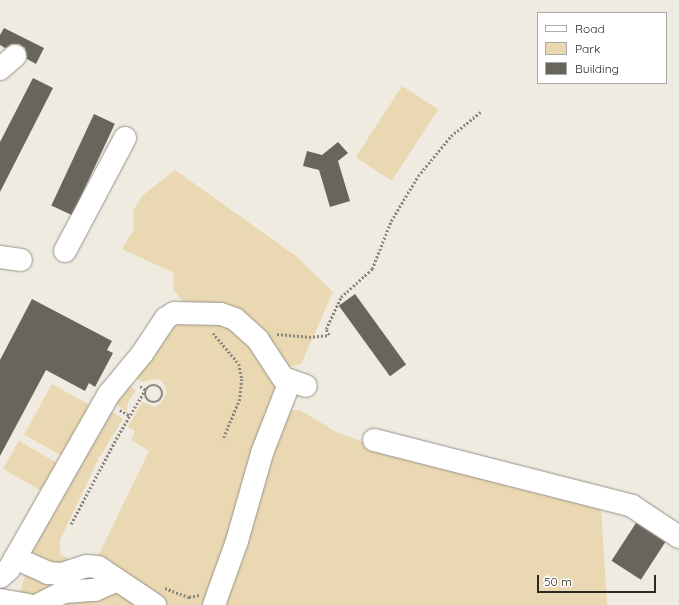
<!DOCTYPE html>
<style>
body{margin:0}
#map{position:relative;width:679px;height:605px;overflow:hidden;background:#f0ebe1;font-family:Quicksand,sans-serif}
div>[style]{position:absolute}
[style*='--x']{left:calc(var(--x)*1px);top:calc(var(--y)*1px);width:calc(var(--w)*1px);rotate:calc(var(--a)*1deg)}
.green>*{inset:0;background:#e9d8b1;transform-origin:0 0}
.building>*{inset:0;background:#69655c;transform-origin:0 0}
.path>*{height:2.5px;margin-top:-1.25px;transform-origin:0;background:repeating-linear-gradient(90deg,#8b8881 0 2px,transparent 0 4px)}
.path>.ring{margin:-1.25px;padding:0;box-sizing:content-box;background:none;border:2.5px solid #8b8881;border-radius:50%}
.roads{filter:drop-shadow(0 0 1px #969288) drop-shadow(0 0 1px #969288)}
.minor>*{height:22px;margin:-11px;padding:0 11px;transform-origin:11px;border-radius:11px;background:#fff}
span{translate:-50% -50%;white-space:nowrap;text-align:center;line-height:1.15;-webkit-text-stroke:4px #fff;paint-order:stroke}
.legend{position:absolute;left:537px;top:12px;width:130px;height:72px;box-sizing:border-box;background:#fff;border:1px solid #aaa9a8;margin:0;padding:5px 7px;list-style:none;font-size:12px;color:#2a2925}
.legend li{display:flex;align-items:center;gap:8px;height:20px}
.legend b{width:20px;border:1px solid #aaa9a8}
.scale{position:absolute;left:537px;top:575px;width:119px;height:18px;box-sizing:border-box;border:2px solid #2a2925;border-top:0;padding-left:5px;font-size:12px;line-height:14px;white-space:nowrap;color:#2a2925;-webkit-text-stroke:3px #fff;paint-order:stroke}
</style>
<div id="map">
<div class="green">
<div style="left:402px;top:86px;width:43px;height:85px;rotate:33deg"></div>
<div style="clip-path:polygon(175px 170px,296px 256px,333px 292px,301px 364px,287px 367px,272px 352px,182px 300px,173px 290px,174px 273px,122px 249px,134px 229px,133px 211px,143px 195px)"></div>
<div style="clip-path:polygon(202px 320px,213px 320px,242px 332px,275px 385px,275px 394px,288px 410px,300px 410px,336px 432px,380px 448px,601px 508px,607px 605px,0 605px,20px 592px,26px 572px,75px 581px,87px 579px,149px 451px,131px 440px,135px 431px,128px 427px,142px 402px,155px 407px,161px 403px,167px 392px,162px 381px,156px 379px,143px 382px,130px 376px,166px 330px,176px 325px,192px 325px)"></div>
<div style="left:52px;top:384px;width:49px;height:58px;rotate:29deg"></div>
<div style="clip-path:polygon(126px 384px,136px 390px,128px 402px,127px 411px,114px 404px)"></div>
<div style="clip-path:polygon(110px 410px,123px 419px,99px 458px,60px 540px,60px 554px,72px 561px,66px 568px,29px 558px,39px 530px)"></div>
<div style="left:19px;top:441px;width:48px;height:32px;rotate:30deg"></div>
</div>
<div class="building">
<div style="clip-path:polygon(4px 28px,44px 48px,36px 64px,27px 59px,25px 48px,19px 44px,12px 44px,5px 48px,0 45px,0 35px)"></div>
<div style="clip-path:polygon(33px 78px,53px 88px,0 192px,0 142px)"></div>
<div style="left:94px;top:114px;width:23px;height:101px;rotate:25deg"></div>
<div style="clip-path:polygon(338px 142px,348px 153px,338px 161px,350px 201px,330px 207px,319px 170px,303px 166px,307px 151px,322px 155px)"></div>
<div style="left:355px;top:294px;width:87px;height:20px;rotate:54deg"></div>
<div style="clip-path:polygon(32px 299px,112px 341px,107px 350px,113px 353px,95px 387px,89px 383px,85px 391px,46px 370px,0 456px,0 360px)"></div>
<div style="left:636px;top:523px;width:35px;height:45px;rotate:33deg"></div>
</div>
<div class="path">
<div style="--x:213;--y:333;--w:40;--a:50"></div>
<div style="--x:239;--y:364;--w:15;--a:79"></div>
<div style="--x:242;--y:379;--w:20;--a:96"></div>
<div style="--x:240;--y:399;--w:44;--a:112.5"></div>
<div style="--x:277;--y:334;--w:32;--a:5"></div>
<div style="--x:309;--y:337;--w:20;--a:-6"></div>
<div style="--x:329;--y:335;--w:7;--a:-117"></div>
<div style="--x:326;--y:329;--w:35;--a:-65"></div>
<div style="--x:341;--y:297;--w:42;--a:-42.1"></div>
<div style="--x:372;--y:269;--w:52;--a:-68.4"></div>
<div style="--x:391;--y:221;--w:52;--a:-59"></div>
<div style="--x:418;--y:176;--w:52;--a:-50.5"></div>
<div style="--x:451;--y:136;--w:38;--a:-39"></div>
<div class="ring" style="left:145px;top:385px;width:15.5px;height:15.5px"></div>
<div style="--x:120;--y:410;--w:12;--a:31"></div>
<div style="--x:71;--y:524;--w:96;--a:-62.1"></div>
<div style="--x:116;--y:439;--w:57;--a:-59.4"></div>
<div style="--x:145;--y:390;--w:7;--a:-146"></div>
<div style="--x:165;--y:588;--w:26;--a:21"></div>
<div style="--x:189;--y:597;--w:10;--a:-11"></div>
</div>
<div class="roads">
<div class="minor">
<div style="--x:0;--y:69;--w:20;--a:-41"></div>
<div style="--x:65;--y:251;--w:128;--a:-62"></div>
<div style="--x:0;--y:257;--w:21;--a:8"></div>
<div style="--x:374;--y:440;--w:266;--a:14.3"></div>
<div style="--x:632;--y:506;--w:56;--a:33.4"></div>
<div style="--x:15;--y:558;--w:36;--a:24"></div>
<div style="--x:48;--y:573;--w:14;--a:4"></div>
<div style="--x:62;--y:574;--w:25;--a:-18"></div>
<div style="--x:86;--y:566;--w:12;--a:5"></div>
<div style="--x:98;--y:567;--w:69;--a:33.7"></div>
<div style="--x:0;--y:577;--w:12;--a:-42"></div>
<div style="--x:9;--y:569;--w:202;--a:-60.3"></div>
<div style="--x:109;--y:394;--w:52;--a:-50.5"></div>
<div style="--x:142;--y:354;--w:43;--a:-56.3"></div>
<div style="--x:166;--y:318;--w:9;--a:-32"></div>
<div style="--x:174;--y:313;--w:47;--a:1.2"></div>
<div style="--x:221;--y:314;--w:15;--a:20"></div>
<div style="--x:235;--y:319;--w:31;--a:42"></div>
<div style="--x:258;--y:340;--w:45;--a:56.7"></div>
<div style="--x:283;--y:378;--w:24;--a:19"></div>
<div style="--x:0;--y:600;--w:28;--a:10"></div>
<div style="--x:38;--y:605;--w:29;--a:-27"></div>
<div style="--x:64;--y:592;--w:31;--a:-4"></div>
<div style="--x:95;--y:590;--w:24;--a:-24"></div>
<div style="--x:214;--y:605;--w:68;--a:-70.2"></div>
<div style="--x:237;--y:541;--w:91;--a:-74.1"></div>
<div style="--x:262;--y:453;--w:77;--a:-68.7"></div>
</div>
</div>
<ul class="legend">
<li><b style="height:5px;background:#fff"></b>Road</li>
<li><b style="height:11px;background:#e9d8b1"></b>Park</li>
<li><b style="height:11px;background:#69655c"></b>Building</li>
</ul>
<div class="scale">50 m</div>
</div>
